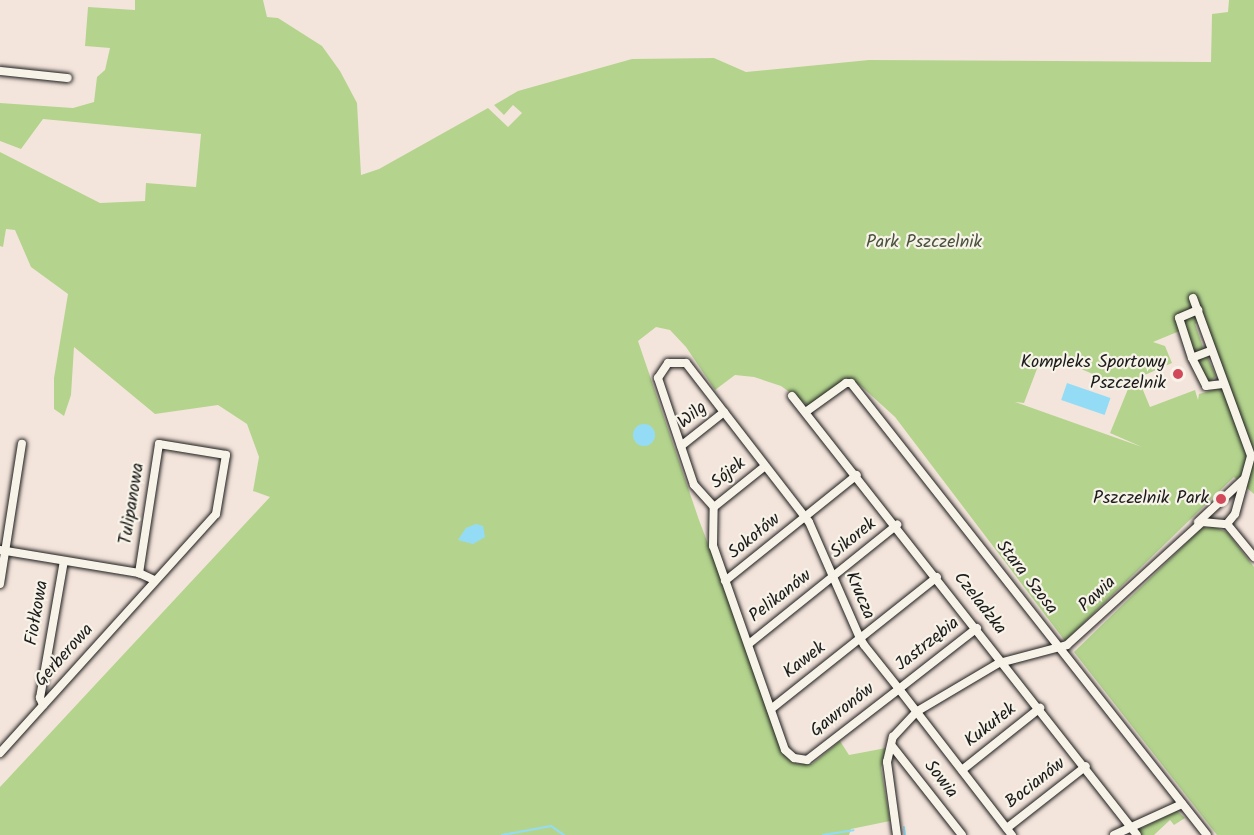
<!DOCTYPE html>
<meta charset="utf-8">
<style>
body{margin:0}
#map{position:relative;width:1254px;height:835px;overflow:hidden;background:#f4e5dc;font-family:Kalam,sans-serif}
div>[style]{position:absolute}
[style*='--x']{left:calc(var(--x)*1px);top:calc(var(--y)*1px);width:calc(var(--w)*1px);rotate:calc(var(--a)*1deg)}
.green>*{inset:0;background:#b4d48e}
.water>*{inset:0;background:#94dcf6;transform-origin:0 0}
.round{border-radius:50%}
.stream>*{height:2px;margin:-1px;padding:0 1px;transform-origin:1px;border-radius:1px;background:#94dcf6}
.roads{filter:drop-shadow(0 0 2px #1c1c1c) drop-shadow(0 0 2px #1c1c1c)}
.minor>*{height:8px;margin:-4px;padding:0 4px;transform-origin:4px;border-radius:4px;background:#f7f3e8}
.dots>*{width:16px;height:16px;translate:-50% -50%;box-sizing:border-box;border:3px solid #f7f3e8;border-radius:50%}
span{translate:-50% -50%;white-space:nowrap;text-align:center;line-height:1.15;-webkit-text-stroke:4.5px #f7f3e8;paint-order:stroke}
.park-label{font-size:18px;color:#4a533e}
.poi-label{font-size:18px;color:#1c1c1c}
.right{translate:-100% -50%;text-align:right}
.street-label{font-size:18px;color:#1c1c1c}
</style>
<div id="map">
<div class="green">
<div style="clip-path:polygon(evenodd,135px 0,263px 0,267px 17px,278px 18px,322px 46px,340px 71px,357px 103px,361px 175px,379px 169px,488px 108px,508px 127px,522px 113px,513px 105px,504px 115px,494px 105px,518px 91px,632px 59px,714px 58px,746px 72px,869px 60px,1211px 62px,1212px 14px,1228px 12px,1229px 0,1254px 0,1254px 494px,1234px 477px,1065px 641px,895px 417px,861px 386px,847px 378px,809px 406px,781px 386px,754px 377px,735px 375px,715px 390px,686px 347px,670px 330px,656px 327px,638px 341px,699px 520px,789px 758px,797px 764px,812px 764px,840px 741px,849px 755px,886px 748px,881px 768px,890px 821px,851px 829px,849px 835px,0 835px,0 787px,270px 497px,253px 491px,259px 457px,247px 424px,218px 405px,155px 414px,74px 347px,71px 395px,64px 416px,54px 409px,54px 378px,68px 294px,31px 267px,15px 230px,6px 229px,3px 247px,0 246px,0 152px,100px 203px,145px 201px,146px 183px,196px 187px,201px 134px,43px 119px,21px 149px,0 141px,0 103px,73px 108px,94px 102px,97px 77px,105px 70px,110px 48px,85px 46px,88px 7px,135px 10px,135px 0,1205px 320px,1227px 386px,1199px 394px,1198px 400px,1195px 390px,1150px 407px,1138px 378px,1172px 363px,1165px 346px,1153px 342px,1182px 330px,1194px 354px,1204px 350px,1195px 324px,1205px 320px,135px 0,1060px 360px,1128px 389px,1110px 433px,1142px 447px,1015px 402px,1024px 403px,1040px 361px,1060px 360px)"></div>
<div style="clip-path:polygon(1207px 356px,1216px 376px,1209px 383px,1196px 360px)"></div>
<div style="clip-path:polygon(1214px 527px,1227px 532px,1254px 567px,1254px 835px,1217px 835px,1074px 652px,1202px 528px)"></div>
<div style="clip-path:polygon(1177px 811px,1185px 818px,1174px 825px,1170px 820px,1154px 835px,1141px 835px,1138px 830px)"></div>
</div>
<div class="water">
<div style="left:1067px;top:383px;width:46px;height:18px;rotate:19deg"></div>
<div class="round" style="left:633px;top:424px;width:22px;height:22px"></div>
<div style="clip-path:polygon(476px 524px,483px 526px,485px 537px,473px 544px,458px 540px,466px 528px)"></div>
</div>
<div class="stream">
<div style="--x:904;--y:827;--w:8;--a:83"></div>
<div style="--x:502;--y:835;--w:50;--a:-10.4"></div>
<div style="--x:551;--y:826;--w:16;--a:35"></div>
<div style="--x:823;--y:835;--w:31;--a:-9"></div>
</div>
<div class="roads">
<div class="minor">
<div style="--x:0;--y:71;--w:68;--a:5.9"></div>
<div style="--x:1193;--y:298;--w:168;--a:69.8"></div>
<div style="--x:1251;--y:456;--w:60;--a:105.4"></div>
<div style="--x:1235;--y:514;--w:13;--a:129"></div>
<div style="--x:1210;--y:351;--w:19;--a:159"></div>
<div style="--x:1192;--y:358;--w:31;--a:63"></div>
<div style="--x:1206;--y:386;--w:17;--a:-7"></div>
<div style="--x:1192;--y:358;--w:42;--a:-108"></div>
<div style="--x:1179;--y:318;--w:21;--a:-23"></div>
<div style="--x:792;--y:396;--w:558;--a:51.84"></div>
<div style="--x:807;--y:411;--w:48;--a:-35.7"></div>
<div style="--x:846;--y:383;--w:5;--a:0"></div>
<div style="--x:851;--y:383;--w:575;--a:51.78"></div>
<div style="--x:681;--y:446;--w:55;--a:-38.3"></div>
<div style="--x:714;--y:507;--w:65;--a:-38.8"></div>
<div style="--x:1198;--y:522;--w:62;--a:-43"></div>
<div style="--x:0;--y:550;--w:141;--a:9.4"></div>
<div style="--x:139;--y:573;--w:17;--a:25"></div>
<div style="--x:725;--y:581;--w:169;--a:-38.8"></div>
<div style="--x:0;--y:584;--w:142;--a:-81.1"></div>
<div style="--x:977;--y:628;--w:99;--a:142"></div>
<div style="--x:899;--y:689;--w:116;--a:142.3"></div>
<div style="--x:807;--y:760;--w:13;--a:-171"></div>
<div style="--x:794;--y:758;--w:12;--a:-138"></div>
<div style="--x:785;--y:750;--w:216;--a:-109.4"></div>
<div style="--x:713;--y:546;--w:39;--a:-89"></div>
<div style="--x:714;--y:507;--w:30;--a:-132"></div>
<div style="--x:694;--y:485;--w:113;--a:-108.6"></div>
<div style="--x:658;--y:378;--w:18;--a:-56"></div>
<div style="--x:668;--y:363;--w:18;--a:0"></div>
<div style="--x:686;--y:363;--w:201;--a:52.3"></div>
<div style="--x:809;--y:522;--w:127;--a:66.3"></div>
<div style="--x:860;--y:638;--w:8;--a:60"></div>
<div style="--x:864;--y:645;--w:56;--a:51.5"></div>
<div style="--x:899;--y:689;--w:185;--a:52.3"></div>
<div style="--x:750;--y:643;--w:189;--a:-38.8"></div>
<div style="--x:43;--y:705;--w:8;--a:-113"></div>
<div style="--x:40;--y:698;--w:139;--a:-80.1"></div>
<div style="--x:771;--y:709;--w:212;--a:-38.5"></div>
<div style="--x:892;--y:746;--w:113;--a:51.8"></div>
<div style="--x:0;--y:753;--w:322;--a:-47.9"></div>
<div style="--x:216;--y:514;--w:60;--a:-80.4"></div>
<div style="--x:226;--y:455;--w:68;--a:-170.7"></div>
<div style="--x:159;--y:444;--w:131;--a:98.8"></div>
<div style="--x:962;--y:770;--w:100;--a:-38.5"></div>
<div style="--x:1007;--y:828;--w:100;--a:-38.1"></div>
<div style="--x:897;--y:835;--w:74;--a:-97.8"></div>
<div style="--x:887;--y:762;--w:26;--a:-77"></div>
<div style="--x:893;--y:737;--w:34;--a:-47"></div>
<div style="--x:916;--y:712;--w:96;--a:-30.6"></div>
<div style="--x:999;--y:663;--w:70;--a:-14.8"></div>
<div style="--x:1067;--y:645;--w:183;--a:-42.3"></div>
<div style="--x:1202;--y:522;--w:25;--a:5"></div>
<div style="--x:1227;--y:524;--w:43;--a:50.7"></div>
<div style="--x:1114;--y:835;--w:75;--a:-24.5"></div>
</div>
</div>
<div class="dots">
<div style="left:1178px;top:374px;background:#d1495b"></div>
<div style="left:1221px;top:499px;background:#d1495b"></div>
</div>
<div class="park-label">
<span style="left:924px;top:243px">Park Pszczelnik</span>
</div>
<div class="poi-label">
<span class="right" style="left:1166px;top:374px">Kompleks Sportowy<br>Pszczelnik</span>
<span class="right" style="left:1209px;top:499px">Pszczelnik Park</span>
</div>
<div class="street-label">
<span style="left:693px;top:416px;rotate:-39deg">Wilg</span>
<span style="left:729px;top:474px;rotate:-39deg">Sójek</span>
<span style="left:133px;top:504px;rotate:-81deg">Tulipanowa</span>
<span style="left:755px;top:537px;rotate:-39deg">Sokołów</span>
<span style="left:854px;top:539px;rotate:-39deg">Sikorek</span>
<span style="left:1026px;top:578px;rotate:52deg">Stara Szosa</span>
<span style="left:1098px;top:595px;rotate:-43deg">Pawia</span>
<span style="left:859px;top:596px;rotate:67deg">Krucza</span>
<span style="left:781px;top:597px;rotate:-38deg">Pelikanów</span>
<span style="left:979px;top:604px;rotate:52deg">Czeladzka</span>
<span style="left:38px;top:613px;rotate:-80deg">Fiołkowa</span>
<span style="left:928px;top:645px;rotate:-38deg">Jastrzębia</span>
<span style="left:65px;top:656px;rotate:-48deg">Gerberowa</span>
<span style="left:805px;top:661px;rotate:-38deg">Kawek</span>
<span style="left:843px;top:711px;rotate:-38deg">Gawronów</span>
<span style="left:991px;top:726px;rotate:-38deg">Kukułek</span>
<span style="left:940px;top:780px;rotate:52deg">Sowia</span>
<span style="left:1036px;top:784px;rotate:-38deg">Bocianów</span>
</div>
</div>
